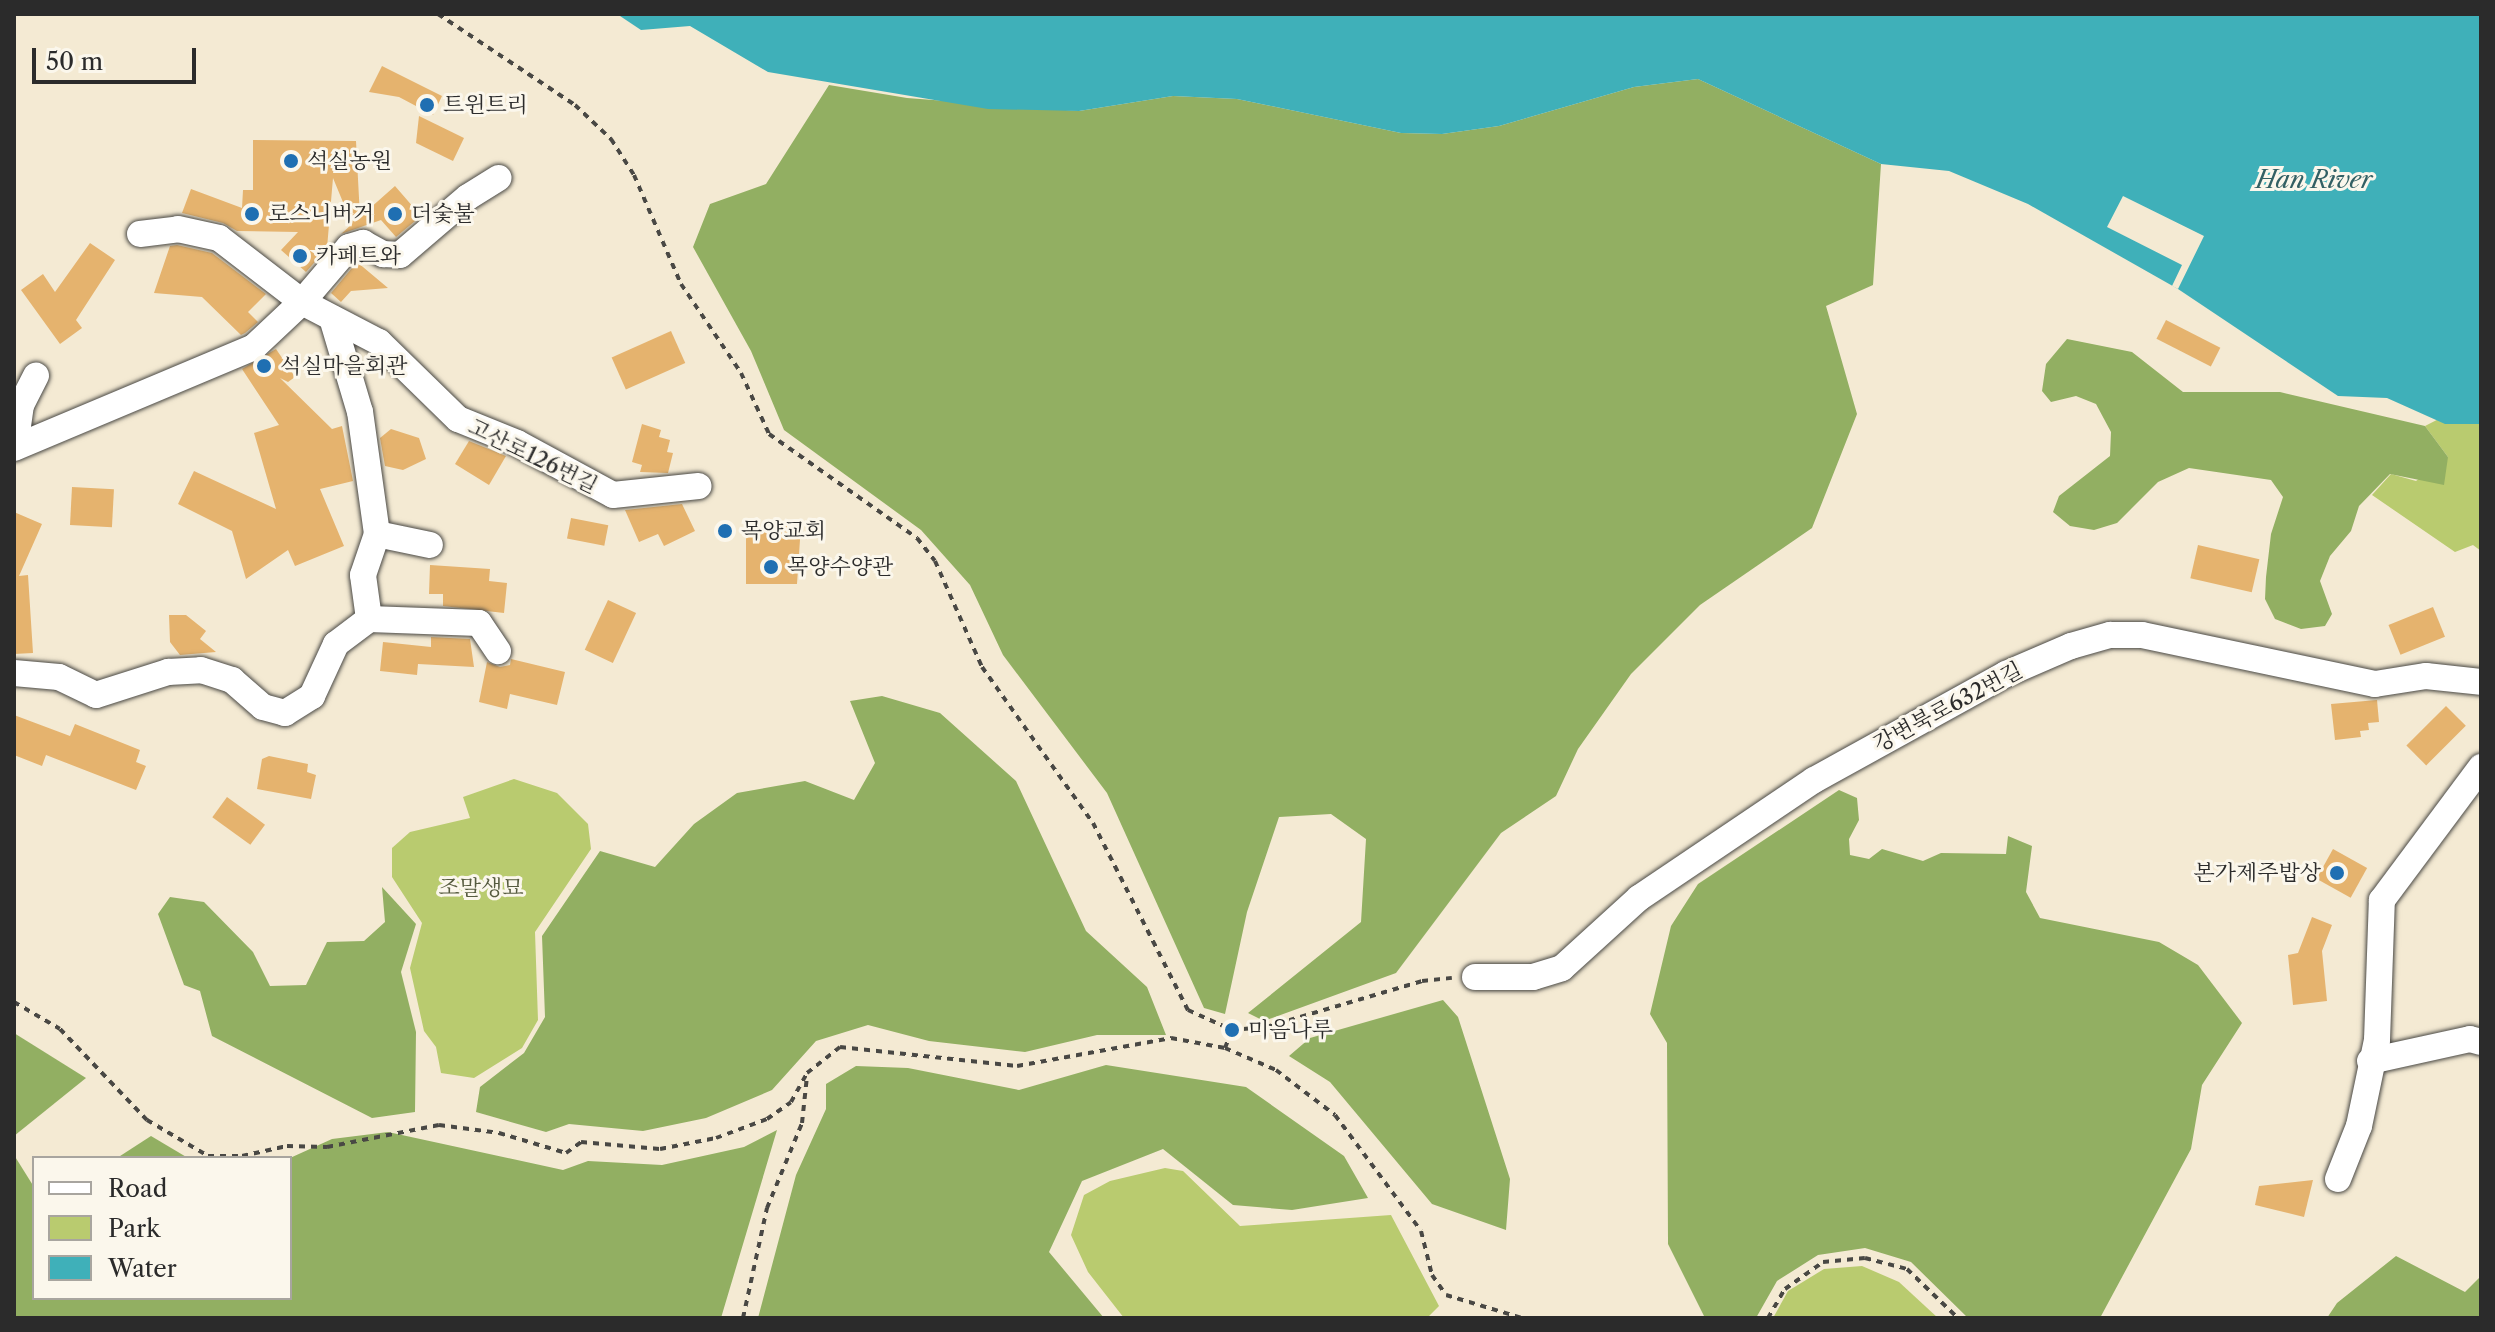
<!DOCTYPE html>
<meta charset="utf-8">
<style>
body{margin:0}
#map{position:relative;width:2495px;height:1332px;overflow:hidden;background:#f4ead3;font-family:"Libre Caslon Text","Noto Serif KR",serif}
div>[style]{position:absolute}
[style*='--x']{left:calc(var(--x)*1px);top:calc(var(--y)*1px);width:calc(var(--w)*1px);rotate:calc(var(--a)*1deg)}
.green>*{inset:0;background:#b9cb6f}
.forest>*{inset:0;background:#92af62}
.water>*{inset:0;background:#3fb0b9}
.pier>*{inset:0;background:#f4ead3}
.building>*{inset:0;background:#e5b36e;transform-origin:0 0}
.path>*{height:4px;margin-top:-2px;transform-origin:0;background:repeating-linear-gradient(90deg,#494844 0 6px,transparent 0 12px)}
.roads{filter:drop-shadow(0 0 2px #494844) drop-shadow(0 0 2px #494844)}
.minor>*{height:26px;margin:-13px;padding:0 13px;transform-origin:13px;border-radius:13px;background:#fff}
.dots>*{width:22px;height:22px;translate:-50% -50%;box-sizing:border-box;border:4px solid #fbf7ec;border-radius:50%}
span{translate:-50% -50%;white-space:nowrap;text-align:center;line-height:1.15;-webkit-text-stroke:6px #fbf7ec;paint-order:stroke}
.poi-label{font-size:22px;color:#2b2b2b}
.left{translate:0 -50%;text-align:left}
.right{translate:-100% -50%;text-align:right}
.street-label{font-size:22px;color:#2b2b2b}
.park-label{font-size:22px;color:#565b3f}
.water-label{font-size:24px;color:#336064;font-style:italic}
.frame{position:absolute;inset:0;border:16px solid #2b2b2b;pointer-events:none}
.legend{position:absolute;left:32px;top:1156px;width:260px;height:144px;box-sizing:border-box;background:#fbf7ec;border:2px solid #a8a59f;margin:0;padding:10px 14px;list-style:none;font-size:24px;color:#2b2b2b}
.legend li{display:flex;align-items:center;gap:16px;height:40px}
.legend b{width:40px;border:2px solid #a8a59f}
.scale{position:absolute;left:32px;top:48px;width:164px;height:36px;box-sizing:border-box;border:4px solid #2b2b2b;border-top:0;padding-left:10px;font-size:24px;line-height:28px;white-space:nowrap;color:#2b2b2b;-webkit-text-stroke:6px #fbf7ec;paint-order:stroke}
</style>
<div id="map">
<div class="green">
<div style="clip-path:polygon(2466px 405px,2481px 412px,2481px 551px,2473px 545px,2455px 552px,2372px 495px,2391px 474px,2416px 481px,2448px 457px,2425px 426px)"></div>
<div style="clip-path:polygon(514px 779px,557px 793px,588px 824px,591px 849px,535px 932px,538px 1020px,522px 1048px,474px 1078px,441px 1073px,436px 1047px,424px 1031px,410px 968px,422px 923px,392px 877px,392px 848px,410px 832px,470px 818px,463px 797px)"></div>
<div style="clip-path:polygon(1165px 1168px,1183px 1171px,1240px 1226px,1391px 1215px,1439px 1306px,1427px 1318px,1124px 1318px,1088px 1272px,1071px 1235px,1084px 1195px,1110px 1181px)"></div>
<div style="clip-path:polygon(1862px 1266px,1899px 1282px,1938px 1318px,1773px 1318px,1788px 1291px,1824px 1269px)"></div>
</div>
<div class="forest">
<div style="clip-path:polygon(1698px 79px,1881px 164px,1873px 285px,1826px 306px,1857px 414px,1812px 528px,1700px 605px,1631px 674px,1578px 749px,1556px 796px,1501px 833px,1396px 973px,1264px 1021px,1248px 1013px,1361px 922px,1366px 839px,1331px 814px,1279px 817px,1247px 912px,1225px 1014px,1204px 1008px,1107px 793px,1003px 655px,970px 585px,921px 530px,784px 430px,751px 351px,693px 247px,710px 204px,766px 184px,829px 85px,907px 98px,1079px 111px,1173px 96px,1237px 99px,1401px 133px,1442px 134px,1499px 126px,1634px 87px)"></div>
<div style="clip-path:polygon(2067px 339px,2132px 352px,2183px 392px,2280px 392px,2425px 426px,2448px 457px,2444px 485px,2390px 474px,2359px 506px,2351px 531px,2330px 556px,2320px 581px,2332px 614px,2325px 626px,2301px 629px,2275px 619px,2265px 599px,2266px 577px,2271px 534px,2283px 497px,2271px 480px,2189px 468px,2158px 482px,2117px 523px,2094px 530px,2070px 526px,2053px 512px,2059px 496px,2110px 456px,2111px 432px,2096px 404px,2076px 396px,2051px 402px,2042px 391px,2046px 364px)"></div>
<div style="clip-path:polygon(882px 696px,940px 713px,1016px 781px,1086px 931px,1147px 987px,1166px 1035px,1097px 1035px,1025px 1052px,929px 1041px,868px 1025px,816px 1041px,772px 1090px,706px 1118px,643px 1131px,569px 1124px,546px 1132px,476px 1112px,480px 1087px,524px 1053px,545px 1017px,542px 936px,600px 851px,655px 867px,694px 824px,737px 793px,805px 781px,854px 800px,875px 763px,850px 701px)"></div>
<div style="clip-path:polygon(1839px 790px,1857px 798px,1859px 820px,1849px 839px,1850px 855px,1869px 859px,1882px 849px,1923px 861px,1941px 853px,2006px 854px,2008px 836px,2032px 846px,2026px 892px,2040px 918px,2159px 942px,2198px 965px,2242px 1023px,2202px 1085px,2191px 1149px,2100px 1318px,1968px 1318px,1911px 1262px,1865px 1248px,1818px 1255px,1777px 1281px,1756px 1318px,1705px 1318px,1668px 1244px,1667px 1043px,1650px 1014px,1671px 926px,1698px 884px)"></div>
<div style="clip-path:polygon(382px 887px,416px 924px,401px 972px,416px 1032px,415px 1112px,372px 1118px,212px 1036px,200px 991px,184px 985px,158px 914px,170px 897px,204px 902px,253px 952px,270px 986px,306px 985px,327px 942px,364px 941px,385px 922px)"></div>
<div style="clip-path:polygon(1443px 1000px,1458px 1017px,1510px 1179px,1506px 1230px,1432px 1204px,1330px 1082px,1289px 1056px,1310px 1038px)"></div>
<div style="clip-path:polygon(14px 1033px,86px 1078px,14px 1136px)"></div>
<div style="clip-path:polygon(1106px 1065px,1246px 1087px,1344px 1156px,1368px 1198px,1292px 1210px,1233px 1205px,1163px 1149px,1082px 1181px,1049px 1252px,1104px 1318px,758px 1318px,796px 1175px,826px 1109px,826px 1084px,856px 1066px,908px 1068px,1019px 1090px)"></div>
<div style="clip-path:polygon(777px 1130px,721px 1318px,14px 1318px,14px 1155px,34px 1187px,34px 1298px,290px 1298px,290px 1158px,332px 1139px,388px 1132px,563px 1170px,588px 1161px,662px 1165px,744px 1147px)"></div>
<div style="clip-path:polygon(151px 1136px,188px 1158px,117px 1158px)"></div>
<div style="clip-path:polygon(2396px 1256px,2465px 1292px,2481px 1276px,2481px 1318px,2327px 1318px,2337px 1303px)"></div>
</div>
<div class="water">
<div style="clip-path:polygon(617px 14px,2481px 14px,2481px 424px,2445px 424px,2387px 398px,2338px 396px,2178px 289px,2028px 204px,1949px 171px,1881px 164px,1698px 79px,1634px 87px,1499px 126px,1442px 134px,1401px 133px,1237px 99px,1173px 96px,1079px 111px,988px 109px,768px 72px,690px 26px,641px 30px)"></div>
</div>
<div class="pier">
<div style="clip-path:polygon(2123px 196px,2204px 236px,2178px 289px,2172px 286px,2182px 265px,2107px 227px)"></div>
</div>
<div class="building">
<div style="clip-path:polygon(382px 66px,442px 96px,433px 115px,399px 97px,369px 92px)"></div>
<div style="clip-path:polygon(419px 116px,464px 138px,453px 161px,416px 143px)"></div>
<div style="clip-path:polygon(253px 140px,356px 141px,360px 217px,395px 186px,421px 216px,396px 237px,381px 220px,341px 234px,352px 224px,333px 178px,327px 248px,306px 272px,281px 250px,298px 232px,237px 231px,223px 223px,182px 213px,191px 189px,242px 208px,243px 190px,253px 190px)"></div>
<div style="clip-path:polygon(90px 243px,115px 260px,76px 320px,82px 328px,60px 344px,21px 290px,43px 274px,55px 292px)"></div>
<div style="clip-path:polygon(177px 245px,212px 253px,266px 294px,248px 312px,258px 322px,245px 333px,241px 335px,202px 297px,154px 293px,170px 246px)"></div>
<div style="clip-path:polygon(357px 262px,388px 288px,351px 291px,341px 302px,331px 293px)"></div>
<div style="left:2166px;top:320px;width:61px;height:21px;rotate:27deg"></div>
<div style="left:671px;top:331px;width:35px;height:65px;rotate:66deg"></div>
<div style="clip-path:polygon(276px 349px,295px 377px,288px 382px,280px 378px,332px 429px,342px 426px,353px 481px,320px 489px,344px 546px,295px 566px,288px 550px,246px 579px,232px 531px,178px 504px,194px 471px,276px 509px,254px 433px,279px 425px,242px 369px)"></div>
<div style="clip-path:polygon(642px 424px,661px 430px,659px 437px,670px 440px,667px 452px,673px 453px,668px 473px,640px 472px,642px 465px,632px 462px)"></div>
<div style="clip-path:polygon(391px 429px,419px 438px,426px 459px,403px 470px,385px 466px,380px 438px)"></div>
<div style="clip-path:polygon(469px 441px,506px 456px,489px 485px,455px 464px)"></div>
<div style="left:72px;top:487px;width:42px;height:38px;rotate:3deg"></div>
<div style="clip-path:polygon(682px 504px,695px 531px,664px 546px,658px 534px,639px 542px,625px 510px)"></div>
<div style="clip-path:polygon(14px 512px,42px 524px,19px 576px,28px 575px,33px 653px,14px 654px)"></div>
<div style="left:571px;top:518px;width:38px;height:21px;rotate:11deg"></div>
<div style="clip-path:polygon(764px 522px,801px 525px,797px 584px,746px 584px,746px 528px,764px 529px)"></div>
<div style="left:2198px;top:545px;width:63px;height:34px;rotate:13deg"></div>
<div style="clip-path:polygon(430px 565px,490px 569px,489px 581px,507px 583px,504px 613px,443px 606px,443px 594px,429px 594px)"></div>
<div style="left:608px;top:600px;width:31px;height:55px;rotate:25deg"></div>
<div style="left:2433px;top:607px;width:32px;height:48px;rotate:68deg"></div>
<div style="clip-path:polygon(169px 615px,186px 615px,206px 631px,200px 639px,216px 652px,180px 655px,170px 642px)"></div>
<div style="clip-path:polygon(431px 637px,470px 639px,474px 667px,418px 664px,417px 675px,380px 671px,383px 642px,431px 647px)"></div>
<div style="clip-path:polygon(511px 659px,565px 672px,557px 705px,510px 694px,507px 709px,479px 702px,487px 662px,500px 667px,510px 665px)"></div>
<div style="clip-path:polygon(2377px 700px,2379px 722px,2368px 723px,2369px 730px,2360px 731px,2361px 737px,2335px 740px,2331px 704px)"></div>
<div style="left:2446px;top:706px;width:28px;height:56px;rotate:45deg"></div>
<div style="clip-path:polygon(14px 715px,70px 736px,75px 724px,140px 750px,136px 762px,146px 766px,136px 790px,46px 755px,42px 766px,14px 755px)"></div>
<div style="clip-path:polygon(269px 756px,308px 764px,307px 772px,316px 775px,311px 799px,257px 789px,262px 759px)"></div>
<div style="left:227px;top:797px;width:47px;height:25px;rotate:36deg"></div>
<div style="left:2333px;top:849px;width:39px;height:34px;rotate:29deg"></div>
<div style="clip-path:polygon(2312px 917px,2332px 925px,2322px 951px,2327px 1001px,2293px 1005px,2288px 955px,2298px 953px)"></div>
<div style="clip-path:polygon(2313px 1180px,2304px 1217px,2255px 1205px,2259px 1186px)"></div>
</div>
<div class="path">
<div style="--x:438;--y:14;--w:164;--a:33.6"></div>
<div style="--x:575;--y:105;--w:50;--a:43.4"></div>
<div style="--x:611;--y:139;--w:43;--a:57.4"></div>
<div style="--x:634;--y:175;--w:119;--a:66.7"></div>
<div style="--x:681;--y:284;--w:107;--a:56"></div>
<div style="--x:741;--y:373;--w:67;--a:65.3"></div>
<div style="--x:769;--y:434;--w:181;--a:35.1"></div>
<div style="--x:917;--y:538;--w:29;--a:52"></div>
<div style="--x:935;--y:561;--w:116;--a:66.1"></div>
<div style="--x:982;--y:667;--w:191;--a:54.6"></div>
<div style="--x:1093;--y:823;--w:210;--a:63.1"></div>
<div style="--x:1188;--y:1010;--w:48;--a:24.4"></div>
<div style="--x:1232;--y:1030;--w:34;--a:-5"></div>
<div style="--x:1266;--y:1027;--w:163;--a:-16.4"></div>
<div style="--x:1422;--y:981;--w:30;--a:-6"></div>
<div style="--x:14;--y:1002;--w:53;--a:30.4"></div>
<div style="--x:60;--y:1029;--w:126;--a:46.3"></div>
<div style="--x:147;--y:1120;--w:71;--a:30.5"></div>
<div style="--x:208;--y:1156;--w:34;--a:0"></div>
<div style="--x:242;--y:1156;--w:46;--a:-12.5"></div>
<div style="--x:287;--y:1146;--w:40;--a:1.4"></div>
<div style="--x:327;--y:1147;--w:114;--a:-11.1"></div>
<div style="--x:439;--y:1125;--w:61;--a:7.6"></div>
<div style="--x:499;--y:1133;--w:70;--a:16.6"></div>
<div style="--x:566;--y:1153;--w:19;--a:-36"></div>
<div style="--x:581;--y:1142;--w:79;--a:5.1"></div>
<div style="--x:660;--y:1149;--w:57;--a:-11.1"></div>
<div style="--x:716;--y:1138;--w:54;--a:-20.4"></div>
<div style="--x:767;--y:1119;--w:29;--a:-35"></div>
<div style="--x:791;--y:1102;--w:33;--a:-61"></div>
<div style="--x:807;--y:1073;--w:42;--a:-38.2"></div>
<div style="--x:840;--y:1047;--w:178;--a:6.1"></div>
<div style="--x:1017;--y:1066;--w:157;--a:-10.3"></div>
<div style="--x:1171;--y:1038;--w:55;--a:10.5"></div>
<div style="--x:1225;--y:1048;--w:56;--a:23.3"></div>
<div style="--x:1276;--y:1070;--w:74;--a:37.3"></div>
<div style="--x:1335;--y:1115;--w:144;--a:53.4"></div>
<div style="--x:1421;--y:1231;--w:45;--a:76"></div>
<div style="--x:1432;--y:1275;--w:24;--a:55"></div>
<div style="--x:1446;--y:1295;--w:79;--a:16.8"></div>
<div style="--x:1225;--y:1048;--w:19;--a:-69"></div>
<div style="--x:743;--y:1318;--w:113;--a:-77.7"></div>
<div style="--x:767;--y:1208;--w:92;--a:-67.6"></div>
<div style="--x:802;--y:1123;--w:47;--a:-83.9"></div>
<div style="--x:1768;--y:1318;--w:34;--a:-60"></div>
<div style="--x:1785;--y:1289;--w:47;--a:-35.4"></div>
<div style="--x:1823;--y:1262;--w:42;--a:-5.4"></div>
<div style="--x:1865;--y:1258;--w:43;--a:14.7"></div>
<div style="--x:1907;--y:1269;--w:71;--a:43.9"></div>
</div>
<div class="roads">
<div class="minor">
<div style="--x:140;--y:234;--w:38;--a:-7"></div>
<div style="--x:178;--y:229;--w:42;--a:12.4"></div>
<div style="--x:219;--y:238;--w:105;--a:37.6"></div>
<div style="--x:302;--y:302;--w:72;--a:-49.5"></div>
<div style="--x:349;--y:247;--w:15;--a:-16"></div>
<div style="--x:363;--y:243;--w:23;--a:29"></div>
<div style="--x:383;--y:254;--w:17;--a:3"></div>
<div style="--x:400;--y:255;--w:89;--a:-40.5"></div>
<div style="--x:468;--y:197;--w:36;--a:-32"></div>
<div style="--x:15;--y:447;--w:42;--a:-81.9"></div>
<div style="--x:21;--y:405;--w:33;--a:-63"></div>
<div style="--x:14;--y:448;--w:260;--a:-22.8"></div>
<div style="--x:254;--y:347;--w:66;--a:-43.2"></div>
<div style="--x:302;--y:302;--w:87;--a:27.5"></div>
<div style="--x:379;--y:342;--w:110;--a:44.3"></div>
<div style="--x:458;--y:419;--w:64;--a:22.1"></div>
<div style="--x:517;--y:443;--w:109;--a:28.4"></div>
<div style="--x:613;--y:495;--w:86;--a:-6"></div>
<div style="--x:377;--y:534;--w:54;--a:11.7"></div>
<div style="--x:369;--y:619;--w:110;--a:2.1"></div>
<div style="--x:479;--y:623;--w:34;--a:56"></div>
<div style="--x:14;--y:673;--w:45;--a:5.1"></div>
<div style="--x:59;--y:677;--w:41;--a:25.9"></div>
<div style="--x:96;--y:695;--w:76;--a:-17.7"></div>
<div style="--x:168;--y:672;--w:33;--a:-3"></div>
<div style="--x:201;--y:670;--w:33;--a:18"></div>
<div style="--x:232;--y:680;--w:41;--a:41.1"></div>
<div style="--x:263;--y:707;--w:23;--a:15"></div>
<div style="--x:285;--y:713;--w:32;--a:-32"></div>
<div style="--x:312;--y:696;--w:57;--a:-65.2"></div>
<div style="--x:336;--y:644;--w:41;--a:-37.1"></div>
<div style="--x:369;--y:619;--w:44;--a:-97.8"></div>
<div style="--x:363;--y:575;--w:43;--a:-71.1"></div>
<div style="--x:377;--y:534;--w:123;--a:-97.9"></div>
<div style="--x:360;--y:412;--w:98;--a:-106.6"></div>
<div style="--x:1475;--y:977;--w:58;--a:0"></div>
<div style="--x:1533;--y:977;--w:30;--a:-17"></div>
<div style="--x:1562;--y:968;--w:104;--a:-42.3"></div>
<div style="--x:1639;--y:898;--w:211;--a:-34"></div>
<div style="--x:1814;--y:780;--w:219;--a:-28.9"></div>
<div style="--x:2006;--y:674;--w:71;--a:-23.3"></div>
<div style="--x:2071;--y:646;--w:41;--a:-15.8"></div>
<div style="--x:2110;--y:635;--w:32;--a:0"></div>
<div style="--x:2142;--y:635;--w:238;--a:11.9"></div>
<div style="--x:2375;--y:684;--w:52;--a:-8.9"></div>
<div style="--x:2426;--y:676;--w:55;--a:6.2"></div>
<div style="--x:2370;--y:1061;--w:102;--a:-12.4"></div>
<div style="--x:2470;--y:1039;--w:11;--a:15"></div>
<div style="--x:2338;--y:1179;--w:57;--a:-68.4"></div>
<div style="--x:2359;--y:1126;--w:88;--a:-78.2"></div>
<div style="--x:2377;--y:1040;--w:140;--a:-88"></div>
<div style="--x:2382;--y:900;--w:166;--a:-53.3"></div>
</div>
</div>
<div class="dots">
<div style="left:427px;top:105px;background:#1f6fb2"></div>
<div style="left:291px;top:161px;background:#1f6fb2"></div>
<div style="left:252px;top:214px;background:#1f6fb2"></div>
<div style="left:395px;top:214px;background:#1f6fb2"></div>
<div style="left:300px;top:256px;background:#1f6fb2"></div>
<div style="left:264px;top:366px;background:#1f6fb2"></div>
<div style="left:725px;top:531px;background:#1f6fb2"></div>
<div style="left:771px;top:567px;background:#1f6fb2"></div>
<div style="left:2337px;top:873px;background:#1f6fb2"></div>
<div style="left:1232px;top:1030px;background:#1f6fb2"></div>
</div>
<div class="poi-label">
<span class="left" style="left:443px;top:105px">트윈트리</span>
<span class="left" style="left:307px;top:161px">석실농원</span>
<span class="left" style="left:268px;top:214px">로스니버거</span>
<span class="left" style="left:411px;top:214px">더숯불</span>
<span class="left" style="left:316px;top:256px">카페트와</span>
<span class="left" style="left:280px;top:366px">석실마을회관</span>
<span class="left" style="left:741px;top:531px">목양교회</span>
<span class="left" style="left:787px;top:567px">목양수양관</span>
<span class="right" style="left:2321px;top:873px">본가제주밥상</span>
<span class="left" style="left:1248px;top:1030px">미음나루</span>
</div>
<div class="street-label">
<span style="left:533px;top:456px;rotate:26deg">고산로126번길</span>
<span style="left:1948px;top:707px;rotate:-28deg">강변북로632번길</span>
</div>
<div class="park-label">
<span style="left:481px;top:888px">조말생묘</span>
</div>
<div class="water-label">
<span style="left:2314px;top:180px">Han River</span>
</div>
<div class="frame"></div>
<ul class="legend">
<li><b style="height:10px;background:#fff"></b>Road</li>
<li><b style="height:22px;background:#b9cb6f"></b>Park</li>
<li><b style="height:22px;background:#3fb0b9"></b>Water</li>
</ul>
<div class="scale">50 m</div>
</div>
